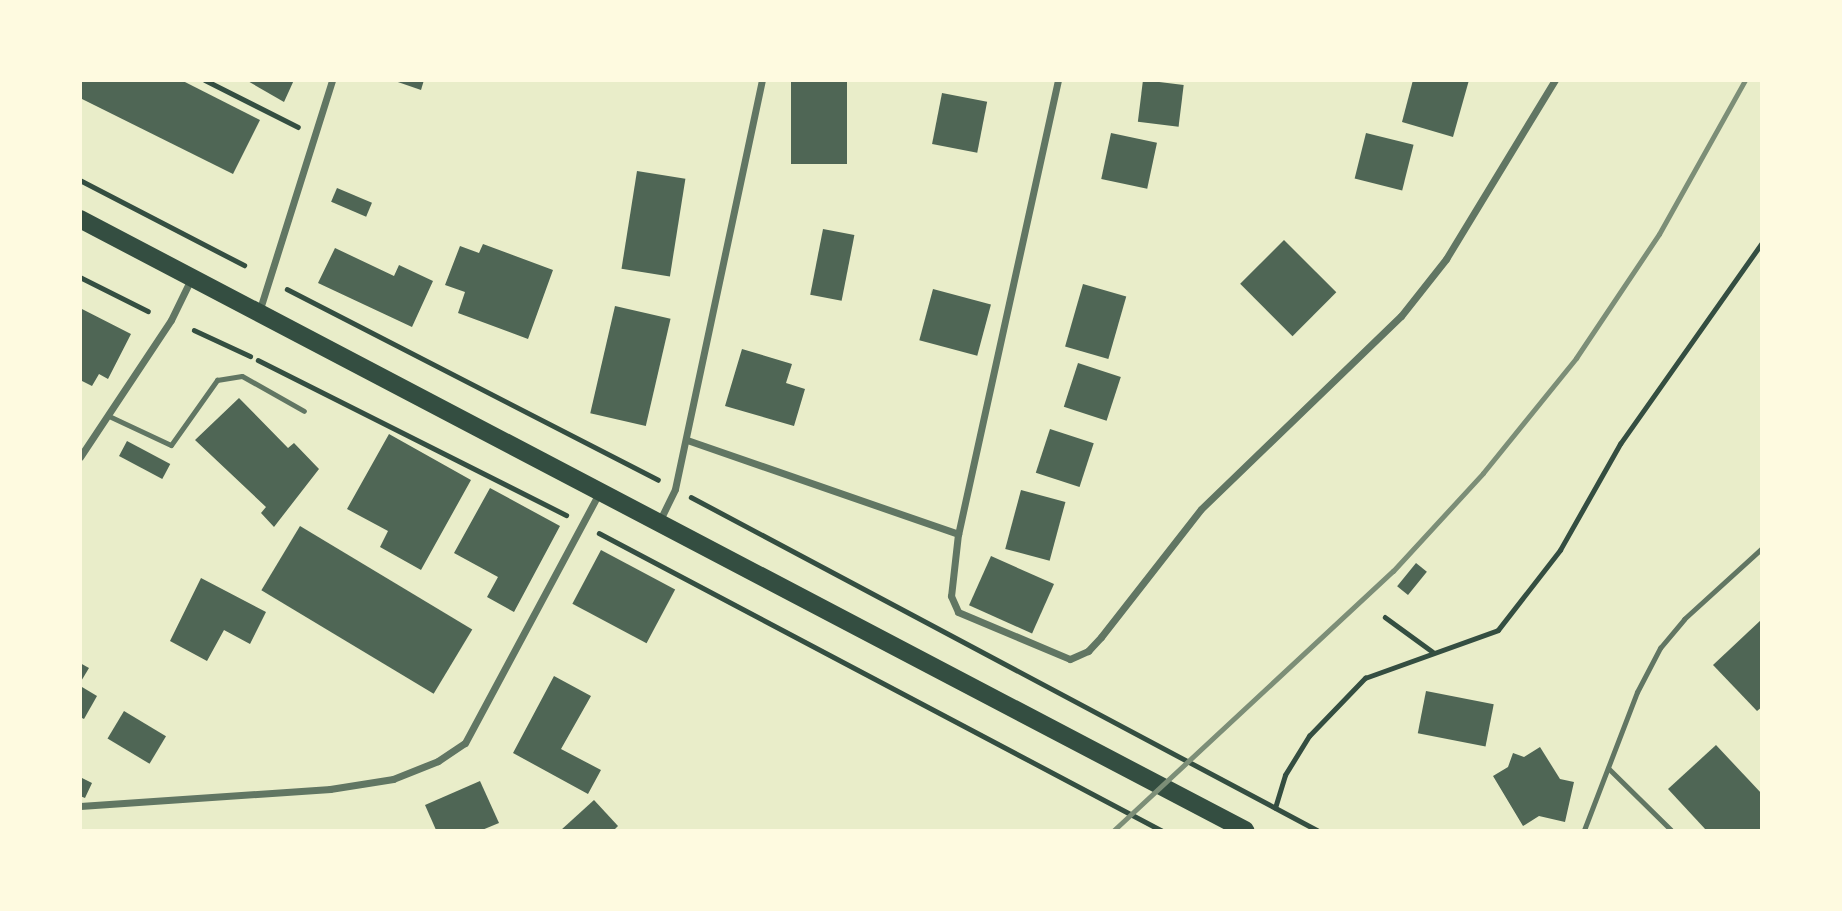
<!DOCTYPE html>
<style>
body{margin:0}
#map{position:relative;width:1842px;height:911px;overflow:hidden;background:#e9edc9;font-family:Inter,sans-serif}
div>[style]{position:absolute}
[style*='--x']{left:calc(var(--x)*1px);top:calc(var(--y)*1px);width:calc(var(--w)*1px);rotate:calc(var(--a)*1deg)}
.building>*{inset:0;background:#4f6655;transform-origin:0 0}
.path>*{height:4.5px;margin:-2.25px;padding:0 2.25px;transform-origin:2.25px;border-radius:2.25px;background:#344e41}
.service>*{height:5px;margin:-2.5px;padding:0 2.5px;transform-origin:2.5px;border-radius:2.5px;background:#617663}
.minor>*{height:7px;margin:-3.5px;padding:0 3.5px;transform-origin:3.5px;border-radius:3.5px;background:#617663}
.primary>*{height:18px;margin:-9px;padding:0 9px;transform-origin:9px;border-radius:9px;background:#344e41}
.rail>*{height:5px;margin:-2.5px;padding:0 2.5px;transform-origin:2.5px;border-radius:2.5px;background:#7c8e77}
span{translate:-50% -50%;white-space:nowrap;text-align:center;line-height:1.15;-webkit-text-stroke:5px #fefae0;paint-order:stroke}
.frame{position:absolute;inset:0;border:82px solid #fefae0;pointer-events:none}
</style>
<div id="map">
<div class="building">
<div style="clip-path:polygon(80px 80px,181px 80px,260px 120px,233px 174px,80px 98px)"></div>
<div style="clip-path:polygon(246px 80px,294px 80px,284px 102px)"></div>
<div style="clip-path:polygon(392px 80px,424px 80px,421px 90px)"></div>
<div style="left:791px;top:80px;width:56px;height:84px"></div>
<div style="left:1143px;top:80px;width:41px;height:42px;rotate:7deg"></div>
<div style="clip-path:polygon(1413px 80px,1469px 80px,1453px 137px,1402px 122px)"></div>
<div style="left:942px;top:93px;width:46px;height:52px;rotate:11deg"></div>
<div style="left:1111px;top:133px;width:47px;height:47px;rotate:12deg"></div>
<div style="left:1366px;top:133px;width:49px;height:47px;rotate:14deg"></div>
<div style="left:637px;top:171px;width:49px;height:99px;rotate:9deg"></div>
<div style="left:337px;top:188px;width:38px;height:15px;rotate:23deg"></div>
<div style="left:823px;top:229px;width:32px;height:67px;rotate:11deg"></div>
<div style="left:1284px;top:240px;width:74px;height:62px;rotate:45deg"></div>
<div style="clip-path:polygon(483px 244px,553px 270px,528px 339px,458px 313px,465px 292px,445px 285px,460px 246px,479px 253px)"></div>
<div style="clip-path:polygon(335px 248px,394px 276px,399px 265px,433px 281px,412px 327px,318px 283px)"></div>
<div style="left:1083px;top:284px;width:45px;height:65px;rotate:16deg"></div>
<div style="left:933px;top:289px;width:60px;height:53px;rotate:15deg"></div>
<div style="left:615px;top:306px;width:57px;height:110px;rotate:13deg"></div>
<div style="clip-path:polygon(80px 308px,131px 334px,108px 379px,99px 374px,92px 386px,80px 380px)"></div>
<div style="clip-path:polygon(742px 349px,792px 364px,786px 383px,805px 389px,794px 426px,725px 406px)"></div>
<div style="left:1078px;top:363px;width:45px;height:46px;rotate:18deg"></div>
<div style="clip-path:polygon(239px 398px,288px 448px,294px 443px,319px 469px,274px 527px,261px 513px,266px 507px,195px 440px)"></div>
<div style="left:1050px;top:429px;width:46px;height:46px;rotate:18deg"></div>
<div style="clip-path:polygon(389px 434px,471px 480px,421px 570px,380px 547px,388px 531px,347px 509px)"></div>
<div style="left:127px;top:441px;width:49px;height:17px;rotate:28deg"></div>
<div style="clip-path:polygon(490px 488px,560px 526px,514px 612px,487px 597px,498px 577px,454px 553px)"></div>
<div style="left:1021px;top:490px;width:46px;height:61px;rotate:15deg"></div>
<div style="left:300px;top:526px;width:201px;height:75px;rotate:31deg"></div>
<div style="left:601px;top:550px;width:84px;height:61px;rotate:28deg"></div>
<div style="left:991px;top:556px;width:69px;height:54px;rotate:24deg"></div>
<div style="left:1416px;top:563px;width:14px;height:30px;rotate:39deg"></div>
<div style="clip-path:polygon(201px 578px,266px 612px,250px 644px,224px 630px,207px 661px,170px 641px)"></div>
<div style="clip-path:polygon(1762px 619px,1762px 707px,1757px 711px,1713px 665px)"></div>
<div style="clip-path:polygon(80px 663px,89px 668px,80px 683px)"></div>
<div style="clip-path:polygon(554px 676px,591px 696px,561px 749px,601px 770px,588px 794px,513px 753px)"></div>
<div style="clip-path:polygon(82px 687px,97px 696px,84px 719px,80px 717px)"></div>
<div style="left:1426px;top:691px;width:69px;height:43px;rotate:11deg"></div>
<div style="left:124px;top:711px;width:49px;height:32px;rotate:31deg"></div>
<div style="clip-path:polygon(1716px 745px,1762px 794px,1762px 830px,1706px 830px,1668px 789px)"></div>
<div style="clip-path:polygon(1540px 747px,1560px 779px,1574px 782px,1565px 822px,1539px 816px,1523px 826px,1493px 776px,1508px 767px,1513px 753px,1524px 757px)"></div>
<div style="clip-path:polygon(80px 777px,92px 783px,85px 798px,80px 796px)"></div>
<div style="clip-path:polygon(480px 781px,499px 823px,482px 830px,436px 830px,425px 805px)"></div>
<div style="clip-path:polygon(594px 800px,618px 826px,614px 830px,561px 830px)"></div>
</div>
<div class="path">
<div style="--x:205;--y:80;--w:104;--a:26.8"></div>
<div style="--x:80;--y:180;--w:185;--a:27.4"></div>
<div style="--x:80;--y:277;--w:76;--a:26.6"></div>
<div style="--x:287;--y:289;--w:417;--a:27.2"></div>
<div style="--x:194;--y:330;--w:62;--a:24.9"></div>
<div style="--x:258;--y:360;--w:345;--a:26.7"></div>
<div style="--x:691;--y:497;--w:709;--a:28.01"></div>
<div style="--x:599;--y:533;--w:636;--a:27.86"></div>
<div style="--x:1385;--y:617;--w:59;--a:36.1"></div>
<div style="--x:1275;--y:808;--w:34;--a:-73"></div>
<div style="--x:1285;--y:775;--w:46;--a:-58.4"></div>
<div style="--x:1309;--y:736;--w:81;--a:-46"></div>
<div style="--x:1365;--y:678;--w:141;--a:-19.8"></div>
<div style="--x:1498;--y:630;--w:101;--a:-52.2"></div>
<div style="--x:1560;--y:550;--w:122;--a:-60.5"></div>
<div style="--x:1620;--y:444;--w:246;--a:-54.8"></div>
</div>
<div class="service">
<div style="--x:111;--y:417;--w:66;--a:25"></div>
<div style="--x:171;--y:445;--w:80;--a:-54.7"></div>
<div style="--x:217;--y:380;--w:25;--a:-9"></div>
<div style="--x:242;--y:376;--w:71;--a:29.4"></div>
<div style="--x:1608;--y:768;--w:88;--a:44.5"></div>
<div style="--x:1584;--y:830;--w:148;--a:-69"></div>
<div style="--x:1637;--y:692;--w:50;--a:-62.4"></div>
<div style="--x:1660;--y:648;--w:38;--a:-50"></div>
<div style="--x:1684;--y:619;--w:105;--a:-42.3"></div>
</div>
<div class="minor">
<div style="--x:1058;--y:80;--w:465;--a:102.4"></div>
<div style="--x:958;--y:534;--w:62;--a:96.4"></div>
<div style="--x:951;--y:596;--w:17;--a:66"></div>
<div style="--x:958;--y:612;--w:121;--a:22.8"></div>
<div style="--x:1070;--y:659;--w:20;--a:-24"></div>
<div style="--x:1088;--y:651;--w:19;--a:-47"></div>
<div style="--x:1101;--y:637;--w:162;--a:-52"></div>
<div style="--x:1201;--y:509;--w:278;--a:-44"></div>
<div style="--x:1401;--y:316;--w:73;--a:-51.7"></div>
<div style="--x:1446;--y:259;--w:210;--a:-58.7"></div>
<div style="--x:259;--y:312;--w:243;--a:-72.5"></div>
<div style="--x:687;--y:440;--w:287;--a:19.1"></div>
<div style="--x:80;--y:457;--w:164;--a:-56.4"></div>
<div style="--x:171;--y:320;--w:46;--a:-64"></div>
<div style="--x:660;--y:520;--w:34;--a:-64"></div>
<div style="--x:675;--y:489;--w:418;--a:-78"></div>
<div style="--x:80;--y:806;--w:251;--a:-3.9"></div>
<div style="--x:330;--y:789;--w:64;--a:-9"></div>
<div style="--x:393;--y:779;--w:48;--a:-21.8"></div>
<div style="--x:438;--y:761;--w:32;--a:-34"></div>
<div style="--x:465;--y:743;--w:284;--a:-61.8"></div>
</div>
<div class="primary">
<div style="--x:80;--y:219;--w:1316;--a:27.68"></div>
</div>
<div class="rail">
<div style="--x:1114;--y:830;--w:381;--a:-42.9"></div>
<div style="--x:1393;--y:571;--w:133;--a:-47.4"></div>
<div style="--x:1483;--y:473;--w:148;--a:-51"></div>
<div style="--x:1576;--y:358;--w:149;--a:-56.2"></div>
<div style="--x:1659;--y:234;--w:176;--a:-60.8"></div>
</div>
<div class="frame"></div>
</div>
